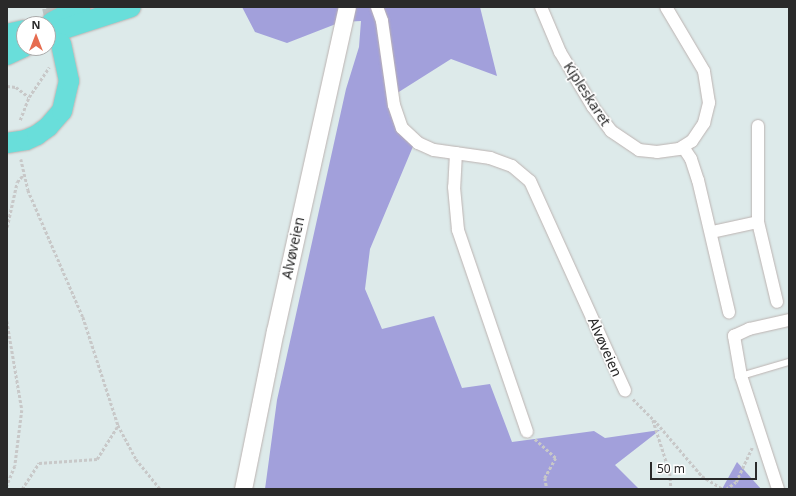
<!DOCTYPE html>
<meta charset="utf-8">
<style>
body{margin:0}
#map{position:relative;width:796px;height:496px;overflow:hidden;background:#ddeaea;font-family:"Noto Sans",sans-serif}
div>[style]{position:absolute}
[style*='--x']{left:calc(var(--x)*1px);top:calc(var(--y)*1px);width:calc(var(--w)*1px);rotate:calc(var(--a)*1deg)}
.green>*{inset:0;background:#a2a0db}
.trunk-tunnel>*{height:20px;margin-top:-10px;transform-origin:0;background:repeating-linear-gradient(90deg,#b9c4c4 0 20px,transparent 0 30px)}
.path>*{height:2.5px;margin-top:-1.25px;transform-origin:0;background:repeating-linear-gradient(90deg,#c8c8c8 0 3px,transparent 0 5px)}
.roads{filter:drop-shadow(0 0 1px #bcb3b1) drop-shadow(0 0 1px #bcb3b1)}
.service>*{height:6px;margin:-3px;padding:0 3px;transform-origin:3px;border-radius:3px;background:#fff}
.minor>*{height:12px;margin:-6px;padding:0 6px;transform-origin:6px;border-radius:6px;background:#fff}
.secondary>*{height:17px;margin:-8.5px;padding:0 8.5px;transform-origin:8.5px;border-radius:8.5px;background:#fff}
.trunk>*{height:20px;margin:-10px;padding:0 10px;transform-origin:10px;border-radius:10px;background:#69deda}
span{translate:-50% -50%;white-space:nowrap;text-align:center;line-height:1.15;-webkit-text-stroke:3px #fff;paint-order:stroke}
.street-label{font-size:14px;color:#2a2a2a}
.frame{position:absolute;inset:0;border:8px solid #2a2a2a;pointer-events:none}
.north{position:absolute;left:16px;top:16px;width:40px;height:40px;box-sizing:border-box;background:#fff;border:1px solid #aaa;border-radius:50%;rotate:0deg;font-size:11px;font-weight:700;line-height:16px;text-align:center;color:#2a2a2a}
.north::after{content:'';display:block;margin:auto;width:14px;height:18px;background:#e66c4f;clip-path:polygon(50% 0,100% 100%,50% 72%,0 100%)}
.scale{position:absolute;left:650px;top:462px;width:107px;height:18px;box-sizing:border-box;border:2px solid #2a2a2a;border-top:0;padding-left:5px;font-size:12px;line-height:14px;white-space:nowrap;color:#2a2a2a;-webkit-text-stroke:3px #fff;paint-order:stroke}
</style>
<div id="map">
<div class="green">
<div style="clip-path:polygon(242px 7px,480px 7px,497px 76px,451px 59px,394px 95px,414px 144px,370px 249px,365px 289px,382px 329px,434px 316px,462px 388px,490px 384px,512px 442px,594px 431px,605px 438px,660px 430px,615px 465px,639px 489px,265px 489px,277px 400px,346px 89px,359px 47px,361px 21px,341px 22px,287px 43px,255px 32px)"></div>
<div style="clip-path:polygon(737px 462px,761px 489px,722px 489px)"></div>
</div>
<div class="trunk-tunnel">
<div style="--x:52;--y:7;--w:31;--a:77"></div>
</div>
<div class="path">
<div style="--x:7;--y:86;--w:9;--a:6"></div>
<div style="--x:16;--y:87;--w:16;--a:38"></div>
<div style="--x:20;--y:120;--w:25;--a:-69"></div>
<div style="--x:29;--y:97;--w:36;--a:-56"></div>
<div style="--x:21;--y:159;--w:32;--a:77"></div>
<div style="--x:28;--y:190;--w:138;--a:66.6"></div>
<div style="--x:83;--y:317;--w:114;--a:72"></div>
<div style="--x:118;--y:425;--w:38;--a:62"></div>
<div style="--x:136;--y:459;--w:38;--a:51"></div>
<div style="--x:7;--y:227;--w:46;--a:-77.5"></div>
<div style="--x:17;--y:182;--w:9;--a:-49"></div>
<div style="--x:7;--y:321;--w:90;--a:80.4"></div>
<div style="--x:22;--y:410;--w:56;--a:97.1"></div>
<div style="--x:15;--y:466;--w:22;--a:112"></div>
<div style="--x:633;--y:399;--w:34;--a:45"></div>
<div style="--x:657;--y:423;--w:70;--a:49.7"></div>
<div style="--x:702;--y:476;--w:25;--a:32"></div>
<div style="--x:653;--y:420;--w:56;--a:72.2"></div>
<div style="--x:670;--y:473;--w:16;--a:86"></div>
<div style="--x:535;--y:439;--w:28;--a:42"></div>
<div style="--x:556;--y:458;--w:23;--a:119"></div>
<div style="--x:545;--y:478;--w:11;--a:80"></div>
<div style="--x:22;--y:489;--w:31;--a:-57"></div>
<div style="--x:39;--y:463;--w:58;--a:-3.9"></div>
<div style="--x:97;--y:459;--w:40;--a:-58"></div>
<div style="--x:726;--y:489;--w:12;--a:-35"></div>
<div style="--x:736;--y:482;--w:38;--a:-65"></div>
</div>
<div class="roads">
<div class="service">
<div style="--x:741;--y:376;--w:50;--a:-16.3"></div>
</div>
<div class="minor">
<div style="--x:377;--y:7;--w:15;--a:70"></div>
<div style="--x:382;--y:21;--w:85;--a:81.9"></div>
<div style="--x:394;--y:105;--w:24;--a:71"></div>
<div style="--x:402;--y:128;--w:22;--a:43"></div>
<div style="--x:418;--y:143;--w:17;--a:24"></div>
<div style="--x:434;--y:150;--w:57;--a:8.1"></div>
<div style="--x:490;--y:158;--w:23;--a:20"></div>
<div style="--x:512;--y:166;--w:23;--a:40"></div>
<div style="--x:530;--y:181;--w:230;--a:65.6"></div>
<div style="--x:541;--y:7;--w:49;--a:67.1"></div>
<div style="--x:560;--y:52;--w:64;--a:59"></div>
<div style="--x:593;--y:107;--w:30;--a:53"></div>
<div style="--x:611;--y:131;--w:34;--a:34"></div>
<div style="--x:639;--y:150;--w:18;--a:6"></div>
<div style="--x:657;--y:152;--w:22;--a:-8"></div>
<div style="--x:679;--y:149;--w:15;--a:-32"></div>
<div style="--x:692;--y:141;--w:22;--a:-56"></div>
<div style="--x:704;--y:123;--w:21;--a:-76"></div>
<div style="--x:709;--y:103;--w:32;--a:-99"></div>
<div style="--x:704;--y:71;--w:74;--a:-120.7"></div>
<div style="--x:758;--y:126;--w:96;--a:90"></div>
<div style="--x:758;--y:222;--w:82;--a:76.6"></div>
<div style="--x:683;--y:147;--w:14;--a:56"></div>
<div style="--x:691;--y:159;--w:22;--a:72"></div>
<div style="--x:698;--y:180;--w:136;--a:76.8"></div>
<div style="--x:456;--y:153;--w:34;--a:93"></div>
<div style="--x:454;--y:187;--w:43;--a:84.7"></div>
<div style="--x:458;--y:230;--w:213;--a:71.1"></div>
<div style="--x:712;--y:232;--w:47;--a:-12.3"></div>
<div style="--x:778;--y:489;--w:119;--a:-108.1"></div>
<div style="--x:741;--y:376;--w:41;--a:-99.9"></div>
<div style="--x:734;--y:336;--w:17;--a:-25"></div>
<div style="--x:749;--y:329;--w:41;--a:-12.7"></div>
</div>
<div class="secondary">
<div style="--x:243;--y:489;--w:161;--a:-78.6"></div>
<div style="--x:275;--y:331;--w:332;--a:-77.5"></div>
</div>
<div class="trunk">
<div style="--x:52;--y:22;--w:32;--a:-28"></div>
<div style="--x:7;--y:34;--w:17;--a:-13"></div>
<div style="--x:48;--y:34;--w:87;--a:-18"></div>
<div style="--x:7;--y:55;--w:19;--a:-25"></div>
<div style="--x:7;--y:143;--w:19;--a:-9"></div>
<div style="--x:26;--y:140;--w:12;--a:-24"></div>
<div style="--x:37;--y:135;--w:14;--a:-36"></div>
<div style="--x:48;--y:127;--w:21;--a:-49"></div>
<div style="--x:62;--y:111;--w:31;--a:-77"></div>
<div style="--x:69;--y:81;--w:38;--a:-102"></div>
</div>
</div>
<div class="street-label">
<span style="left:587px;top:94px;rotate:57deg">Kipleskaret</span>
<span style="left:293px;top:248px;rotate:-78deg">Alvøveien</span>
<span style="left:605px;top:347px;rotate:66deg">Alvøveien</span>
</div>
<div class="frame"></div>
<div class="north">N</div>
<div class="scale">50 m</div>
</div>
